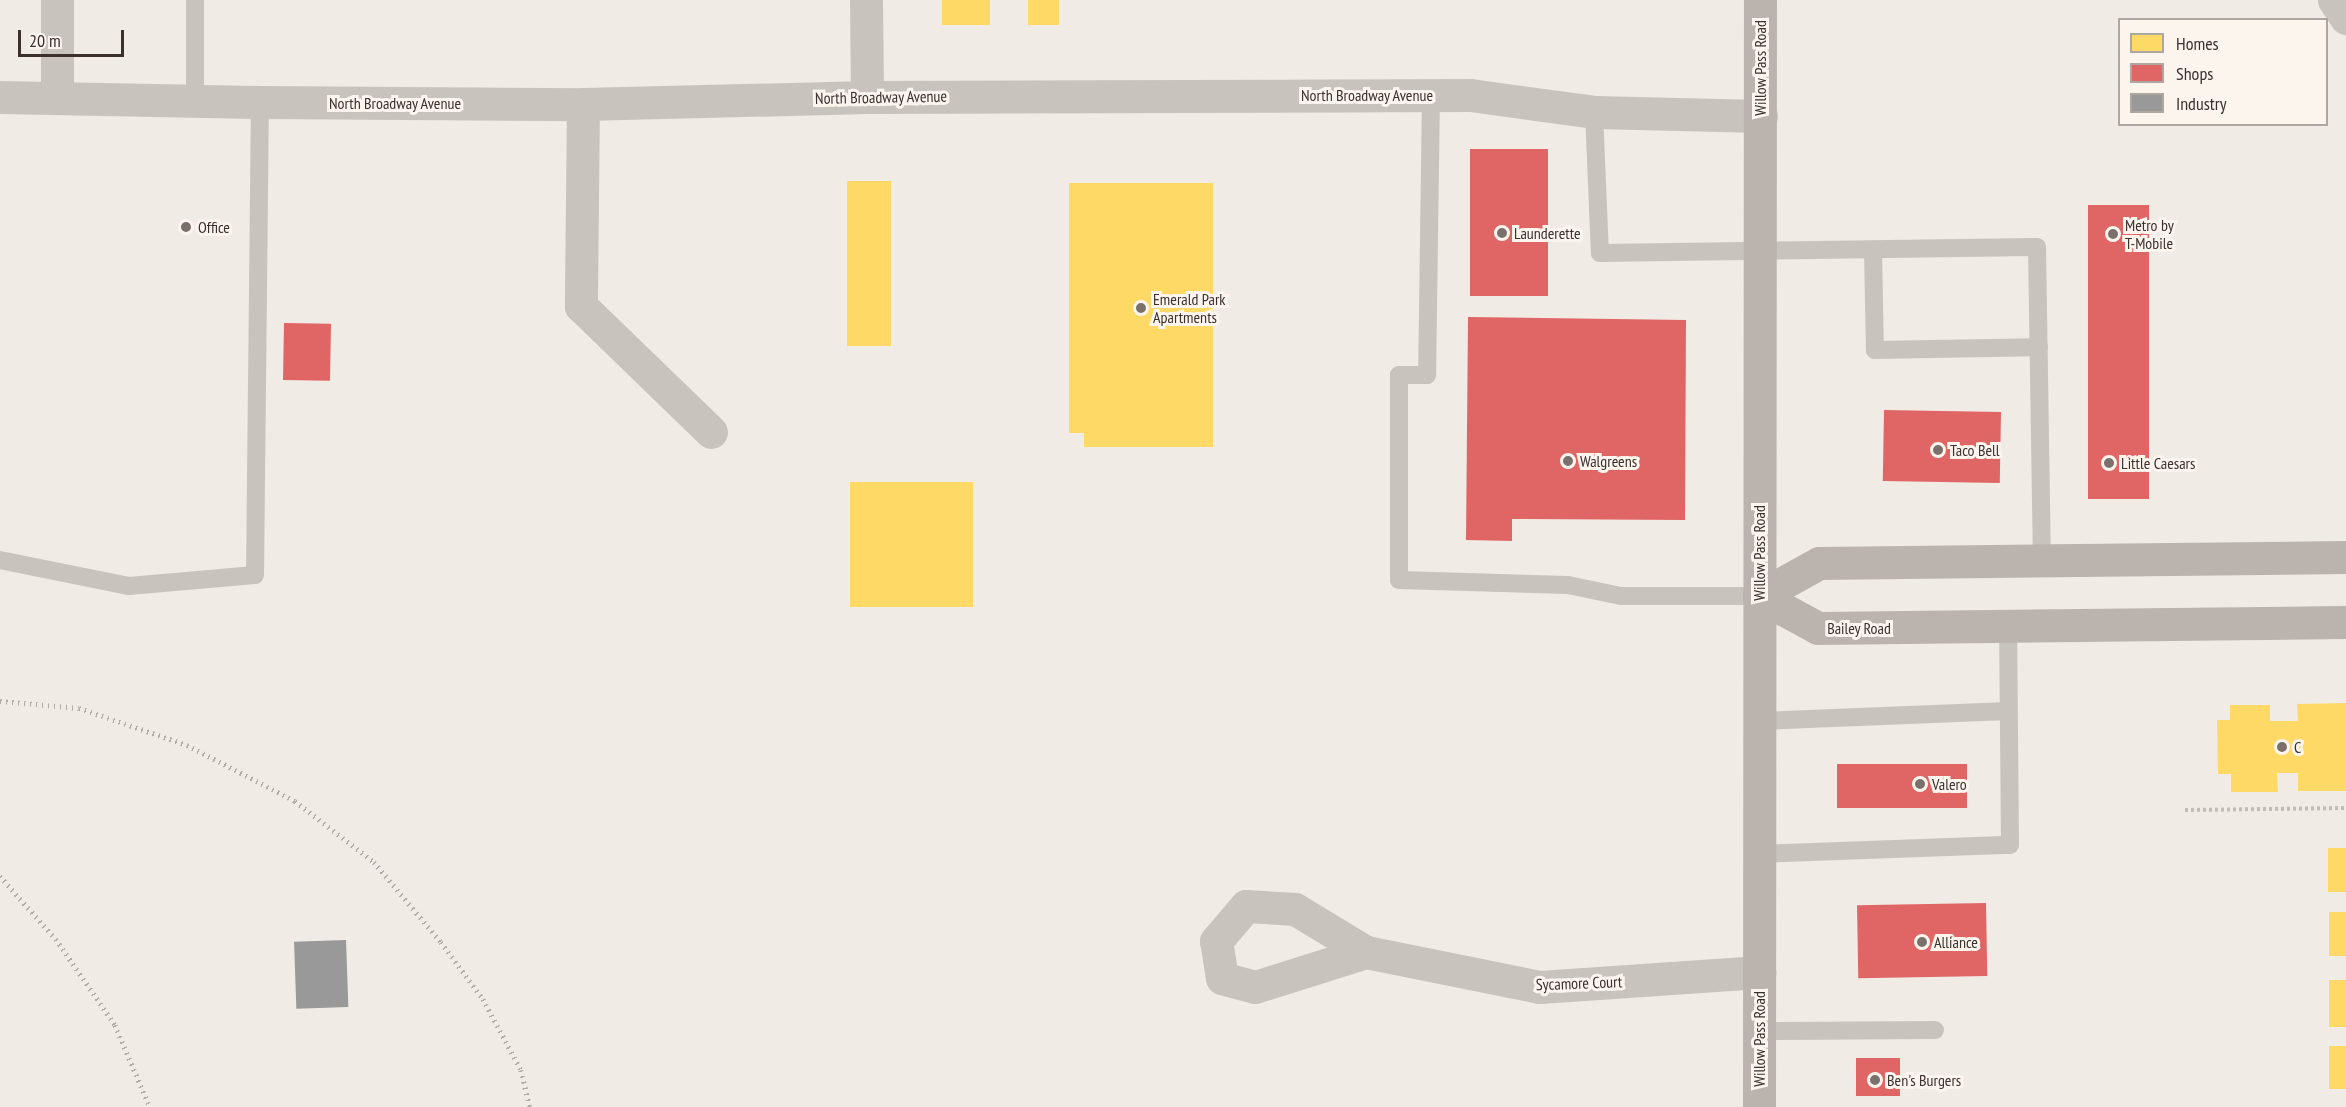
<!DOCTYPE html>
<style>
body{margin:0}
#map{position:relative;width:2346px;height:1107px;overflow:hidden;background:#f0ebe5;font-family:"PT Sans Narrow",sans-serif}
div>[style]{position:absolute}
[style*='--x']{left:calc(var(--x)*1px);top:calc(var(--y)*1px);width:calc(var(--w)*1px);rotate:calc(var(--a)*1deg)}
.homes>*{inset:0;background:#ffd966;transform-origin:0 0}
.shops>*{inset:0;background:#e06666;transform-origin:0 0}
.industry>*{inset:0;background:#999;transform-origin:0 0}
.path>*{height:4px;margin-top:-2px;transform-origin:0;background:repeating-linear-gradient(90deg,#c2bbb6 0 3px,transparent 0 6px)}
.lane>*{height:18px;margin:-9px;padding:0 9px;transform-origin:9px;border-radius:9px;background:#c9c3be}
.street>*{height:33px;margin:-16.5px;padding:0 16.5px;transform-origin:16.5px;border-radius:16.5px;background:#c9c3be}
.secondary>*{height:33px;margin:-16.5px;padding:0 16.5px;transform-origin:16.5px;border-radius:16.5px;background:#bab3ae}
.rail>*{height:4.5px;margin-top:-2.25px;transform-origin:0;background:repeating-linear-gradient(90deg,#b1aca8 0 1.5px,transparent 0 6px)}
.dots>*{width:16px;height:16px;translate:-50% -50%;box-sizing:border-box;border:3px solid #fbf5ee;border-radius:50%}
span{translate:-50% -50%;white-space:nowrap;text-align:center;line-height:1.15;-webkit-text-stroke:6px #fbf5ee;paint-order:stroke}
.street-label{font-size:16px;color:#3b302b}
.poi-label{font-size:16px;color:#3b302b}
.left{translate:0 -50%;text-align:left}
.legend{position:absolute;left:2118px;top:18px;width:210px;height:108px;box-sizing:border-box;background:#fbf5ee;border:2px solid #aea6a0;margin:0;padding:8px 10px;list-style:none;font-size:18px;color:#3b302b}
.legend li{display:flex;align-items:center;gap:12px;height:30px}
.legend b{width:30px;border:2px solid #aea6a0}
.scale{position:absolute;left:18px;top:30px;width:106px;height:27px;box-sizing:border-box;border:3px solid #3b302b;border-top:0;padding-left:8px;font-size:18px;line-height:21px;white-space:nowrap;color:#3b302b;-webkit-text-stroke:4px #fbf5ee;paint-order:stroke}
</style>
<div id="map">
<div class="homes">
<div style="left:942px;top:0;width:48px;height:25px"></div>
<div style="left:1028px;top:0;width:31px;height:25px"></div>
<div style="left:891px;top:181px;width:165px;height:44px;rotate:90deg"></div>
<div style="clip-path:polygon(1069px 183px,1213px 183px,1213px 447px,1084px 447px,1084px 433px,1069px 433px)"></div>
<div style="left:850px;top:482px;width:123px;height:125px"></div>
<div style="clip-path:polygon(2346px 703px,2346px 791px,2298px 791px,2298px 773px,2277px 773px,2278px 792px,2231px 792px,2231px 774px,2218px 774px,2217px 720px,2230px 720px,2230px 705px,2270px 705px,2270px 721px,2298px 721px,2297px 704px)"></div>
<div style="left:2328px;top:848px;width:18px;height:44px"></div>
<div style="left:2329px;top:912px;width:17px;height:44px"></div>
<div style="left:2346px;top:980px;width:47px;height:17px;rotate:90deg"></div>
<div style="left:2346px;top:1046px;width:43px;height:17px;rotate:90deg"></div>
</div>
<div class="shops">
<div style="left:1470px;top:149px;width:78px;height:147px"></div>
<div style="left:2088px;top:205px;width:61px;height:294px"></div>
<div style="clip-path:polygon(1468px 317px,1686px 320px,1685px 520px,1512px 519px,1512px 541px,1466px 540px)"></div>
<div style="left:284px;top:323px;width:47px;height:57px;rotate:1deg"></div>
<div style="left:2001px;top:412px;width:71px;height:117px;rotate:91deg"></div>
<div style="left:1967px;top:764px;width:44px;height:130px;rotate:90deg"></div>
<div style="left:1986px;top:903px;width:73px;height:129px;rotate:89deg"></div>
<div style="left:1900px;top:1058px;width:38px;height:44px;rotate:90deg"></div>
</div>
<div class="industry">
<div style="left:346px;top:940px;width:67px;height:52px;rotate:88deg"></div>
</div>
<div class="path">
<div style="--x:2185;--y:810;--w:161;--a:-0.7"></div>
</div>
<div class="lane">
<div style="--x:195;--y:0;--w:100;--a:90"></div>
<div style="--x:1431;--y:95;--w:280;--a:90.8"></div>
<div style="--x:1427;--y:375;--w:28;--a:180"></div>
<div style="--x:1399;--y:375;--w:205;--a:90"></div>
<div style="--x:1399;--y:580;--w:169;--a:1.7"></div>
<div style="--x:1568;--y:585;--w:54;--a:11.7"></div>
<div style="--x:1621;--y:596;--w:138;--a:0"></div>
<div style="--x:1594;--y:112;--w:141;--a:87.6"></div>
<div style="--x:1600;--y:253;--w:437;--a:-0.8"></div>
<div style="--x:2037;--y:247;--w:314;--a:89.1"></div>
<div style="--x:1873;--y:250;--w:100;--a:88.9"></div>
<div style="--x:1875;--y:350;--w:164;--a:-1"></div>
<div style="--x:0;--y:560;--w:132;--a:11.4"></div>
<div style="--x:129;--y:586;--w:126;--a:-5"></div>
<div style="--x:255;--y:575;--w:473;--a:-89.4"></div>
<div style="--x:1759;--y:721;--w:249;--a:-2.3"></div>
<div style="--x:1759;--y:854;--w:251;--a:-2.1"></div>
<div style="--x:2010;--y:845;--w:218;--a:-90.5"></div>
<div style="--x:1759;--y:1031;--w:176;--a:-0.3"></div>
</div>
<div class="street">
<div style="--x:866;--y:0;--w:97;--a:89.4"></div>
<div style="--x:2334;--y:0;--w:22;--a:56"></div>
<div style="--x:0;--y:97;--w:260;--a:1.1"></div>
<div style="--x:260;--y:102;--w:323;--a:0.4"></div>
<div style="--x:583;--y:104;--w:284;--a:-1.4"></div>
<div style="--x:867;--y:97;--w:603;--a:-0.19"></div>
<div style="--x:1470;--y:95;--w:125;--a:7.8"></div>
<div style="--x:1594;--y:112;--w:167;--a:1.4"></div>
<div style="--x:57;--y:97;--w:97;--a:-90"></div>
<div style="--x:583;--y:104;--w:202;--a:90.6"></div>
<div style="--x:581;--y:306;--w:181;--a:44.1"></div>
<div style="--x:1366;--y:952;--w:116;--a:162.5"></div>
<div style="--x:1255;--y:987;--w:34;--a:-165"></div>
<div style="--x:1222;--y:978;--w:37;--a:-99"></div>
<div style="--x:1216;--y:941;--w:46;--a:-49.4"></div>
<div style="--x:1246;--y:906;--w:49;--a:3.5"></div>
<div style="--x:1295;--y:909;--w:83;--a:31.2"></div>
<div style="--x:1366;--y:952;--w:177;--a:11.4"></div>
<div style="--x:1540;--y:987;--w:220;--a:-3.9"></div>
</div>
<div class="secondary">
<div style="--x:1759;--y:596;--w:68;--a:-28.8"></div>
<div style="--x:1819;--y:563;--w:527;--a:-0.65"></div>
<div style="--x:1759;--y:596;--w:67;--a:28.5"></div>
<div style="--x:1818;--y:628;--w:528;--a:-0.65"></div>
<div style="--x:1759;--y:1107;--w:1107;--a:-89.95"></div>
</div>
<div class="rail">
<div style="--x:0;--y:701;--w:79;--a:5.1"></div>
<div style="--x:79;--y:708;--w:114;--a:18.9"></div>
<div style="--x:187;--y:745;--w:122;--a:27.4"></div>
<div style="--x:295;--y:801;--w:100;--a:37.7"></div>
<div style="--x:374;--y:862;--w:104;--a:50.1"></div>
<div style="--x:441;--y:942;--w:71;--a:53.6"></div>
<div style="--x:483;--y:999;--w:81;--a:61.8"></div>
<div style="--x:521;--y:1070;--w:38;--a:76"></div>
<div style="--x:0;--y:876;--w:84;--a:48.4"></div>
<div style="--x:56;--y:939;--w:104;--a:55.5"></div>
<div style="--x:115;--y:1025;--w:89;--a:66.9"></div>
</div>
<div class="dots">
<div style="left:186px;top:227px;background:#7a716c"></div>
<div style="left:1502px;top:233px;background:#7a716c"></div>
<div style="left:2113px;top:234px;background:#7a716c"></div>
<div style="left:1141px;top:308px;background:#7a716c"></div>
<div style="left:1938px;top:450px;background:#7a716c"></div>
<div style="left:1568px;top:461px;background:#7a716c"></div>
<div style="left:2109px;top:463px;background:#7a716c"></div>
<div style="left:2282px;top:747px;background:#7a716c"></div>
<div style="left:1920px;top:784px;background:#7a716c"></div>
<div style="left:1922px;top:942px;background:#7a716c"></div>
<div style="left:1875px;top:1080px;background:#7a716c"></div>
</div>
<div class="street-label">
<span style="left:1760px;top:68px;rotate:-90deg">Willow Pass Road</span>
<span style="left:1367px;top:95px">North Broadway Avenue</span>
<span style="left:881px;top:97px;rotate:-1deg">North Broadway Avenue</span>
<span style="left:395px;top:103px">North Broadway Avenue</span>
<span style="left:1759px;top:553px;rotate:-90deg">Willow Pass Road</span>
<span style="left:1859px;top:628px">Bailey Road</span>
<span style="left:1579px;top:983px;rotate:-2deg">Sycamore Court</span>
<span style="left:1759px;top:1039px;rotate:-90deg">Willow Pass Road</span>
</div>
<div class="poi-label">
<span class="left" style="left:2125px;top:234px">Metro by<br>T-Mobile</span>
<span class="left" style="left:198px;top:227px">Office</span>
<span class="left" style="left:1514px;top:233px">Launderette</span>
<span class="left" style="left:1153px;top:308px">Emerald Park<br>Apartments</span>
<span class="left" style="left:1950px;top:450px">Taco Bell</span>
<span class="left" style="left:1580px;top:461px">Walgreens</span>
<span class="left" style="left:2121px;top:463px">Little Caesars</span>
<span class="left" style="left:2294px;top:747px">C</span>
<span class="left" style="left:1932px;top:784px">Valero</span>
<span class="left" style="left:1934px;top:942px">Alliance</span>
<span class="left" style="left:1887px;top:1080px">Ben's Burgers</span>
</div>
<ul class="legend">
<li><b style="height:16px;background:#ffd966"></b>Homes</li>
<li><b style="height:16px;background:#e06666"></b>Shops</li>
<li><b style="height:16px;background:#999"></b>Industry</li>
</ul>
<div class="scale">20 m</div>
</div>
